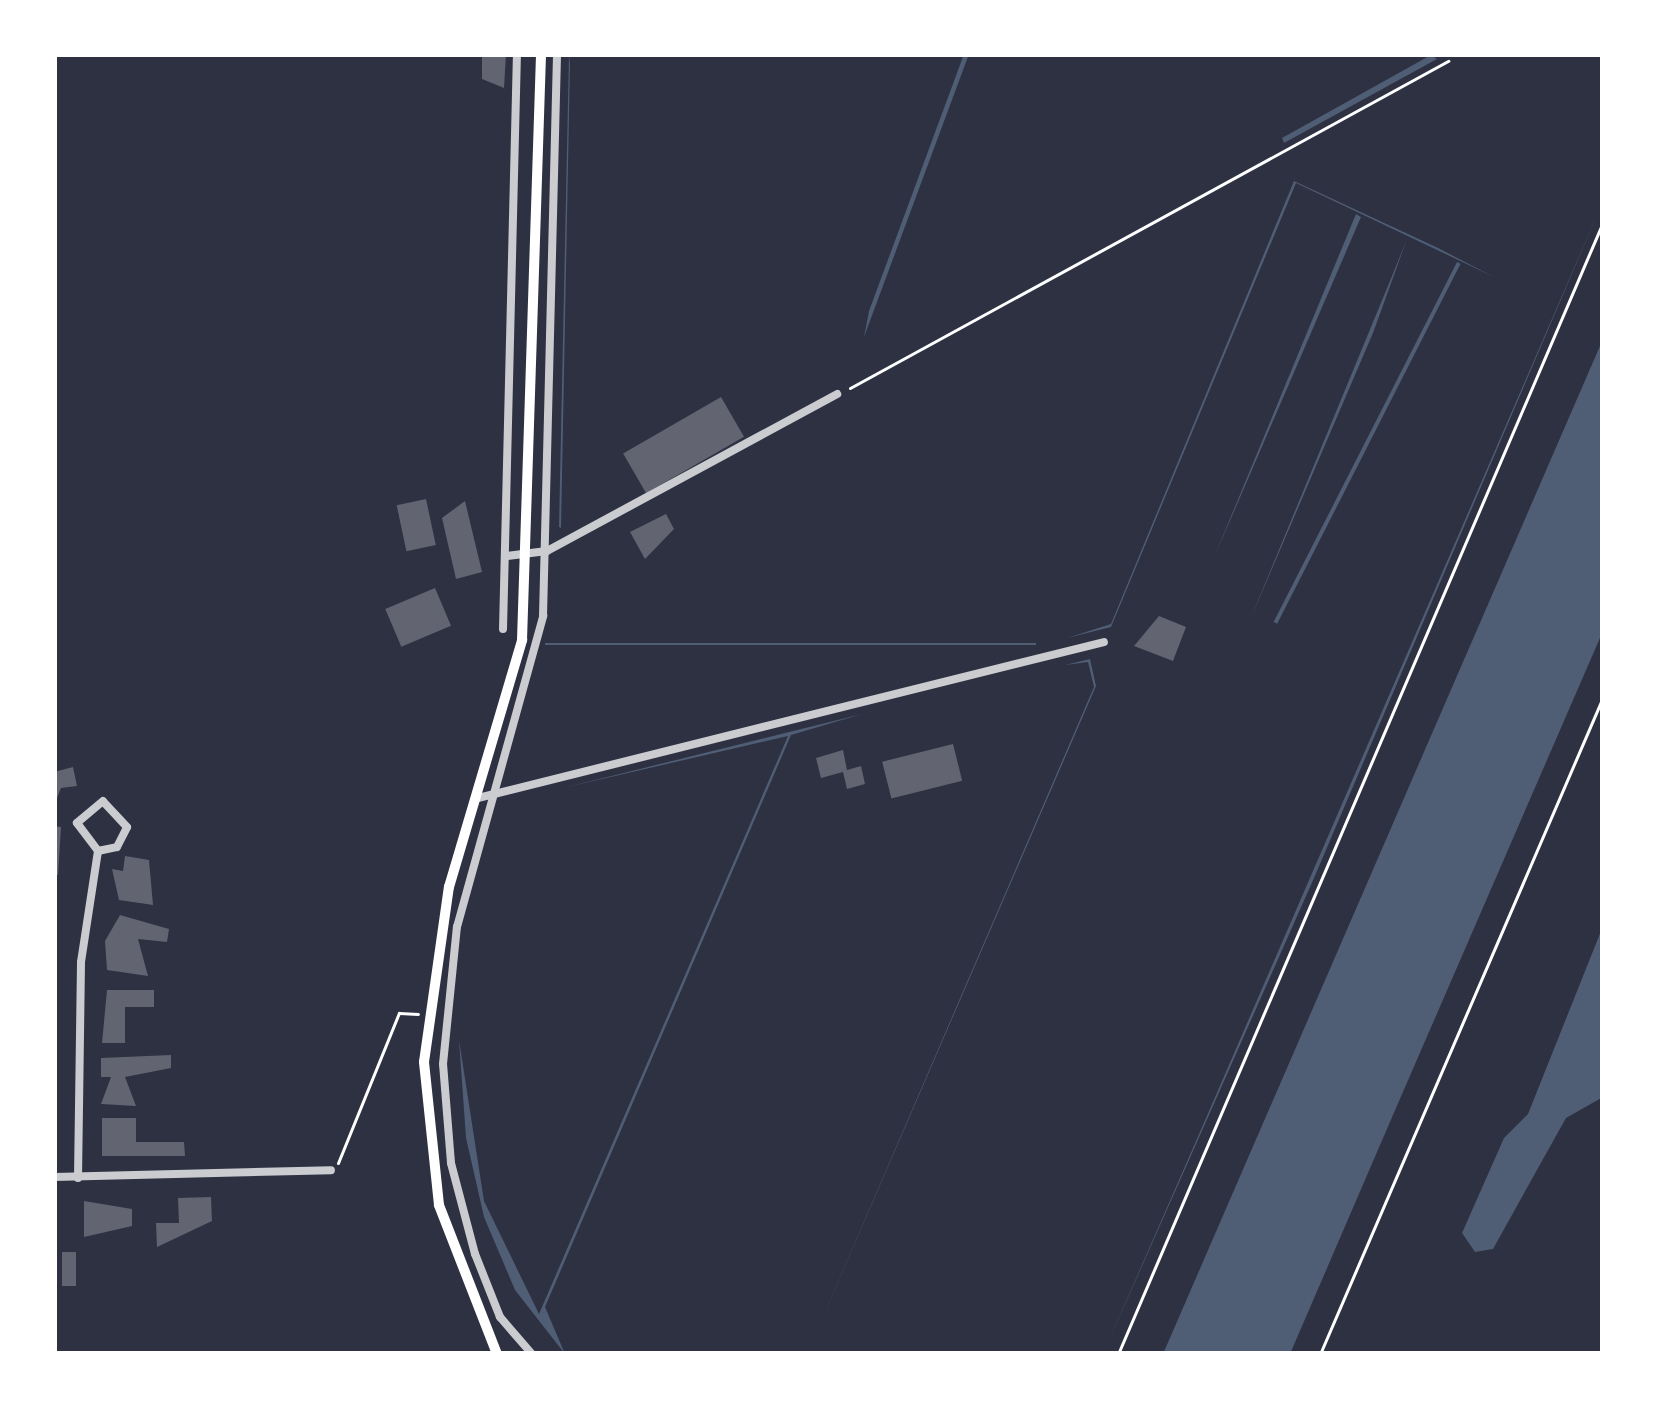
<!DOCTYPE html>
<style>
body{margin:0}
#map{position:relative;width:1657px;height:1408px;overflow:hidden;background:#2d3142;font-family:Arial,sans-serif}
div>[style]{position:absolute}
[style*='--x']{left:calc(var(--x)*1px);top:calc(var(--y)*1px);width:calc(var(--w)*1px);rotate:calc(var(--a)*1deg)}
.water>*{inset:0;background:#4f5d75;transform-origin:0 0}
.building>*{inset:0;background:#626471;transform-origin:0 0}
.path>*{height:3px;margin:-1.5px;padding:0 1.5px;transform-origin:1.5px;border-radius:1.5px;background:#fff}
.minor>*{height:8px;margin:-4px;padding:0 4px;transform-origin:4px;border-radius:4px;background:#caccd0}
.primary>*{height:10px;margin:-5px;padding:0 5px;transform-origin:5px;border-radius:5px;background:#fff}
span{translate:-50% -50%;white-space:nowrap;text-align:center;line-height:1.15;-webkit-text-stroke:9px #fff;paint-order:stroke}
.frame{position:absolute;inset:0;border:57px solid #fff;pointer-events:none}
</style>
<div id="map">
<div class="water">
<div style="clip-path:polygon(569px 54px,570px 63px,561px 528px,559px 527px)"></div>
<div style="clip-path:polygon(964px 54px,969px 54px,864px 337px,869px 311px)"></div>
<div style="clip-path:polygon(1431px 55px,1437px 59px,1284px 143px,1282px 138px)"></div>
<div style="clip-path:polygon(1294px 181px,1438px 248px,1494px 277px,1296px 183px,1111px 627px,1067px 638px,1111px 624px)"></div>
<div style="clip-path:polygon(1603px 201px,1314px 878px,1103px 1354px,1203px 1125px)"></div>
<div style="clip-path:polygon(1356px 214px,1361px 217px,1213px 560px)"></div>
<div style="clip-path:polygon(1407px 239px,1373px 333px,1250px 620px,1390px 281px)"></div>
<div style="left:1457px;top:262px;width:4px;height:404px;rotate:27deg"></div>
<div style="clip-path:polygon(1603px 339px,1603px 631px,1396px 1108px,1290px 1354px,1163px 1354px)"></div>
<div style="left:1036px;top:643px;width:2px;height:491px;rotate:90deg"></div>
<div style="clip-path:polygon(1090px 659px,1096px 686px,807px 1354px,1094px 687px,1088px 662px,1065px 665px)"></div>
<div style="clip-path:polygon(862px 714px,791px 735px,545px 1307px,565px 1354px,515px 1290px,484px 1217px,466px 1138px,459px 1040px,484px 1201px,539px 1314px,788px 736px,563px 788px)"></div>
<div style="clip-path:polygon(1603px 926px,1603px 1097px,1566px 1118px,1493px 1249px,1475px 1252px,1462px 1233px,1504px 1138px,1528px 1114px)"></div>
</div>
<div class="building">
<div style="clip-path:polygon(482px 54px,506px 54px,504px 88px,482px 79px)"></div>
<div style="left:721px;top:397px;width:46px;height:113px;rotate:60deg"></div>
<div style="left:426px;top:499px;width:47px;height:30px;rotate:78deg"></div>
<div style="clip-path:polygon(465px 501px,482px 572px,456px 579px,442px 518px)"></div>
<div style="clip-path:polygon(666px 514px,674px 529px,645px 559px,630px 532px)"></div>
<div style="left:435px;top:588px;width:41px;height:54px;rotate:67deg"></div>
<div style="clip-path:polygon(1159px 616px,1186px 627px,1173px 661px,1134px 646px)"></div>
<div style="left:953px;top:744px;width:38px;height:73px;rotate:76deg"></div>
<div style="clip-path:polygon(843px 750px,847px 770px,861px 766px,865px 784px,847px 789px,843px 772px,821px 778px,816px 758px)"></div>
<div style="clip-path:polygon(73px 767px,77px 786px,61px 788px,54px 805px,54px 772px)"></div>
<div style="clip-path:polygon(54px 826px,61px 827px,58px 875px,54px 874px)"></div>
<div style="clip-path:polygon(125px 856px,149px 860px,153px 905px,119px 900px,112px 869px,123px 871px)"></div>
<div style="clip-path:polygon(120px 915px,169px 929px,167px 942px,138px 939px,148px 976px,107px 970px,105px 941px)"></div>
<div style="clip-path:polygon(107px 990px,154px 990px,154px 1007px,125px 1007px,125px 1043px,102px 1043px)"></div>
<div style="clip-path:polygon(171px 1055px,171px 1068px,125px 1077px,136px 1106px,101px 1104px,111px 1077px,101px 1077px,101px 1058px)"></div>
<div style="clip-path:polygon(102px 1118px,136px 1118px,136px 1142px,184px 1142px,185px 1156px,102px 1156px)"></div>
<div style="clip-path:polygon(211px 1197px,212px 1221px,157px 1247px,156px 1223px,179px 1223px,178px 1198px)"></div>
<div style="clip-path:polygon(84px 1201px,132px 1209px,132px 1226px,84px 1237px)"></div>
<div style="left:62px;top:1252px;width:14px;height:34px"></div>
</div>
<div class="path">
<div style="--x:850;--y:388;--w:682;--a:-28.67"></div>
<div style="--x:338;--y:1163;--w:162;--a:-67.9"></div>
<div style="--x:399;--y:1013;--w:19;--a:3"></div>
<div style="--x:1118;--y:1354;--w:1232;--a:-66.81"></div>
<div style="--x:1320;--y:1354;--w:715;--a:-66.7"></div>
</div>
<div class="minor">
<div style="--x:507;--y:556;--w:40;--a:-7.1"></div>
<div style="--x:547;--y:551;--w:330;--a:-28.4"></div>
<div style="--x:503;--y:629;--w:575;--a:-88.61"></div>
<div style="--x:478;--y:798;--w:645;--a:-13.99"></div>
<div style="--x:54;--y:1177;--w:277;--a:-1.4"></div>
<div style="--x:78;--y:1178;--w:216;--a:-89.2"></div>
<div style="--x:81;--y:962;--w:112;--a:-81.3"></div>
<div style="--x:98;--y:851;--w:19;--a:-12"></div>
<div style="--x:117;--y:847;--w:22;--a:-63"></div>
<div style="--x:127;--y:827;--w:35;--a:-133"></div>
<div style="--x:103;--y:801;--w:34;--a:140"></div>
<div style="--x:77;--y:823;--w:35;--a:53"></div>
<div style="--x:532;--y:1354;--w:49;--a:-130.9"></div>
<div style="--x:500;--y:1317;--w:68;--a:-111.6"></div>
<div style="--x:475;--y:1254;--w:94;--a:-104.8"></div>
<div style="--x:451;--y:1163;--w:99;--a:-94.6"></div>
<div style="--x:443;--y:1064;--w:138;--a:-84.2"></div>
<div style="--x:457;--y:927;--w:323;--a:-74.5"></div>
<div style="--x:543;--y:616;--w:562;--a:-88.57"></div>
</div>
<div class="primary">
<div style="--x:497;--y:1354;--w:160;--a:-111.3"></div>
<div style="--x:439;--y:1205;--w:144;--a:-96"></div>
<div style="--x:424;--y:1062;--w:177;--a:-81.9"></div>
<div style="--x:449;--y:887;--w:258;--a:-73.5"></div>
<div style="--x:522;--y:640;--w:586;--a:-88.14"></div>
</div>
<div class="frame"></div>
</div>
